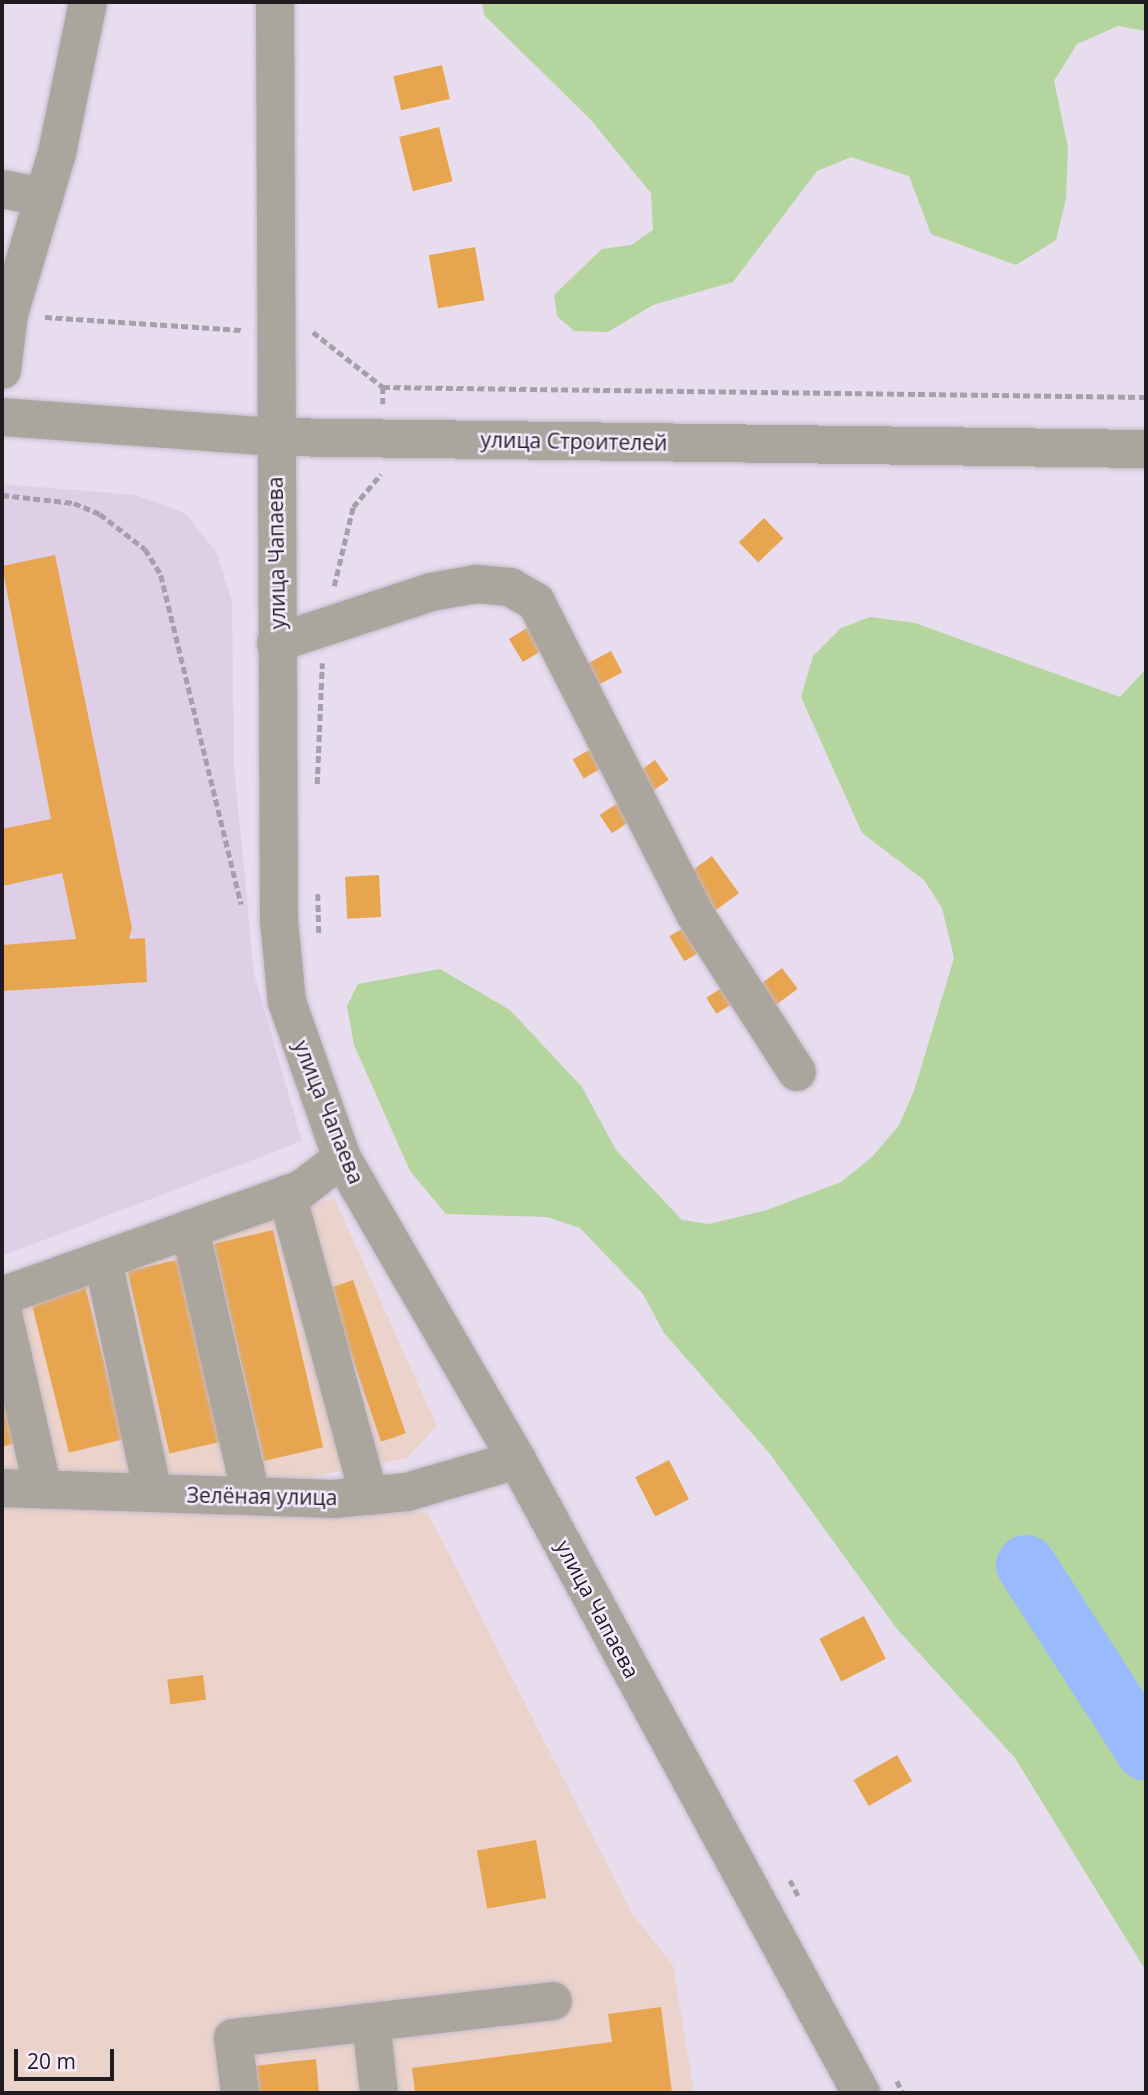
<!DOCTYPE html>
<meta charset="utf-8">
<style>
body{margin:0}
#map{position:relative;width:1148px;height:2095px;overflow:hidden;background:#e8ddef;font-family:"Open Sans",sans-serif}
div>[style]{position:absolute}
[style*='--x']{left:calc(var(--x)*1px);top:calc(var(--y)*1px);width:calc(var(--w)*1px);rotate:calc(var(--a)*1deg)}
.built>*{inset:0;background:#decfe7}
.industrial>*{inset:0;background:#ebd2cb}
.green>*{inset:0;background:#b5d59f}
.river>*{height:60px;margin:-30px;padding:0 30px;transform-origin:30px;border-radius:30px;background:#99bbfd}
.building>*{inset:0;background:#e7a550;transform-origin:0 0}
.path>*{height:4.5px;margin-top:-2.25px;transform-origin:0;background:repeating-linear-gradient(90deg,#a79eac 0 7px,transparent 0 10.5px)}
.roads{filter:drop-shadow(0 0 2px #c4baca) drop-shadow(0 0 2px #c4baca)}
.minor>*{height:38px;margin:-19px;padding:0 19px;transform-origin:19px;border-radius:19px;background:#aaa69e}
span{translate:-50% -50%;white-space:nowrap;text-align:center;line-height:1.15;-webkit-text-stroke:5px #f6ebfc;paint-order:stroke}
.street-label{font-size:21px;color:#1f1b21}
.frame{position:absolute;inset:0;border:4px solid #1f1b21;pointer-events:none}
.scale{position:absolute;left:14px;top:2049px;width:100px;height:32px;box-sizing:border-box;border:4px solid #1f1b21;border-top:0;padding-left:9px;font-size:21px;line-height:24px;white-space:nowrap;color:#1f1b21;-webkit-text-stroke:5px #f6ebfc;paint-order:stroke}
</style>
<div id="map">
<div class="built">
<div style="clip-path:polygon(2px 484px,136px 495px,185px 513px,217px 553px,232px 602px,234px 764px,254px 974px,302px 1141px,2px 1256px)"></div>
</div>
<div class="industrial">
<div style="clip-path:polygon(334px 1198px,437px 1426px,407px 1458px,285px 1482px,2px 1474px,2px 1310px)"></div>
<div style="clip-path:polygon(119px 1499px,428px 1513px,633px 1915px,673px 1965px,694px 2093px,2px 2093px,2px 1502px)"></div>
</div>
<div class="green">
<div style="clip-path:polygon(482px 2px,1146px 2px,1146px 31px,1118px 26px,1077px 44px,1054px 81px,1068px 147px,1066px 199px,1056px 240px,1016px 265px,931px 234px,909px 176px,851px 157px,817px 171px,733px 282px,653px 305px,608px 332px,574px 331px,557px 316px,554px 295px,602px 249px,631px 245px,653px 230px,651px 193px,590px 119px,484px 15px)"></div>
<div style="clip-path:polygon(870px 617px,915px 623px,1120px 697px,1146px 669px,1146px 1971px,1015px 1758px,897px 1629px,770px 1454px,664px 1333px,643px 1294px,580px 1228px,547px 1217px,446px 1214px,410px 1171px,354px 1045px,347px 1006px,358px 984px,440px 969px,510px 1010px,582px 1087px,616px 1150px,682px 1220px,709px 1224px,767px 1210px,841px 1182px,872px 1157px,899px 1125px,914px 1091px,954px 958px,942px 908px,924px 880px,862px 833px,801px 697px,813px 656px,841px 628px)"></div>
</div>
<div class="river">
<div style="--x:1026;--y:1565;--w:221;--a:57.2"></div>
</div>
<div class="building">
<div style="left:442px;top:65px;width:35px;height:50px;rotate:77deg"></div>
<div style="left:439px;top:127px;width:56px;height:41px;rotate:76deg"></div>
<div style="left:475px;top:247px;width:54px;height:47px;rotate:80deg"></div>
<div style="left:764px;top:518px;width:28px;height:35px;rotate:46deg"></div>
<div style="clip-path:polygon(55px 555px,132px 928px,129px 939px,145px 938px,147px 982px,2px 991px,2px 945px,76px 939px,62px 873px,2px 886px,2px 829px,51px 819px,2px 566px)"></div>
<div style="left:532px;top:625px;width:27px;height:27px;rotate:59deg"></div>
<div style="left:611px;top:651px;width:24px;height:33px;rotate:62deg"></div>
<div style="left:596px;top:746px;width:22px;height:27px;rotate:60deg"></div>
<div style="left:655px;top:760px;width:24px;height:23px;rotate:55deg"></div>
<div style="left:622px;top:800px;width:22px;height:27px;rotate:56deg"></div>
<div style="left:712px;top:856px;width:46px;height:31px;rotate:54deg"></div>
<div style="left:379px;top:875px;width:42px;height:34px;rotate:87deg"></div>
<div style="left:690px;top:924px;width:29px;height:24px;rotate:59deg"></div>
<div style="left:782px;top:968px;width:26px;height:28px;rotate:53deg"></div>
<div style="left:725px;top:986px;width:19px;height:22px;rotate:58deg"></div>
<div style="left:273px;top:1230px;width:223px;height:61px;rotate:77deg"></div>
<div style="left:181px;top:1259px;width:187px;height:55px;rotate:77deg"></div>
<div style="left:353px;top:1280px;width:162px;height:26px;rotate:71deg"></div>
<div style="left:85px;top:1286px;width:158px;height:56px;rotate:76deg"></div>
<div style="clip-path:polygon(2px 1396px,15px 1443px,2px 1447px)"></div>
<div style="left:669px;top:1460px;width:44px;height:38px;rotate:63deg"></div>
<div style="left:864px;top:1616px;width:48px;height:50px;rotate:63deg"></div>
<div style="left:203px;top:1675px;width:25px;height:36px;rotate:83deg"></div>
<div style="left:897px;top:1755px;width:30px;height:50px;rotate:60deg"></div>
<div style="left:536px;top:1840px;width:59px;height:60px;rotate:80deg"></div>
<div style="clip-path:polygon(661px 2007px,672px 2093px,415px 2093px,412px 2068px,612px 2042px,608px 2014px)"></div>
<div style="clip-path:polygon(316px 2059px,319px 2093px,248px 2093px,245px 2067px)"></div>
</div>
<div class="path">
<div style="--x:45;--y:317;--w:197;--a:3.8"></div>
<div style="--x:313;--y:332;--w:89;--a:38.2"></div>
<div style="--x:383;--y:387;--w:763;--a:0.75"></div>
<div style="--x:383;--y:387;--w:17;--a:90"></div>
<div style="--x:2;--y:495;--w:72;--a:6.3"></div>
<div style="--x:74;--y:503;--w:28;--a:23"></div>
<div style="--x:100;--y:514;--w:57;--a:37.9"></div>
<div style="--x:145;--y:549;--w:31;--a:58"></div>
<div style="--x:161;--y:575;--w:339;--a:76.3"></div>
<div style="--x:334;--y:586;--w:81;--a:-76.5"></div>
<div style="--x:353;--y:507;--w:43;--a:-49.7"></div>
<div style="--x:317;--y:784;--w:121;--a:-87.6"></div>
<div style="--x:318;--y:894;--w:40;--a:88.6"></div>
<div style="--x:790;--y:1880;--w:19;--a:62"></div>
<div style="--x:897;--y:2081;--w:13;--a:63"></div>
</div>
<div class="roads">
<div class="minor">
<div style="--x:275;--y:2;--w:919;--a:89.75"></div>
<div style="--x:279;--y:921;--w:81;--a:84.4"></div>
<div style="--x:287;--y:1002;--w:165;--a:70.6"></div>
<div style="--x:342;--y:1158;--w:349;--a:59.9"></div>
<div style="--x:517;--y:1460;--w:720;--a:61.48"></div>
<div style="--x:2;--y:189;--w:43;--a:10.8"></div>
<div style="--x:2;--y:370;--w:56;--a:-82.9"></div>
<div style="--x:9;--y:314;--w:168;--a:-73.4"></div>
<div style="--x:57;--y:153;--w:154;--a:-78.4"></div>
<div style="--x:2;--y:417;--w:273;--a:4.2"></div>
<div style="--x:274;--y:437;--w:872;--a:0.79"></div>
<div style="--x:276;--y:643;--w:163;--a:-18.2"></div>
<div style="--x:431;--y:592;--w:46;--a:-10.1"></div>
<div style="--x:476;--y:584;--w:34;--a:5"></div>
<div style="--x:510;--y:587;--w:30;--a:30"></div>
<div style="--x:536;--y:602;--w:350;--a:63"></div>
<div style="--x:695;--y:914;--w:188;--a:57.2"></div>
<div style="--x:287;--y:1194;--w:313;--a:74.8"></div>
<div style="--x:190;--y:1229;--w:274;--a:77.1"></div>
<div style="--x:103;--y:1260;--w:238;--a:77.9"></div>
<div style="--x:2;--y:1296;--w:319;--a:-19.6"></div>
<div style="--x:302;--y:1189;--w:51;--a:-37.8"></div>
<div style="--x:2;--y:1309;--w:185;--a:77.2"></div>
<div style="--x:2;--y:1488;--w:332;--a:1.9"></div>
<div style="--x:334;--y:1499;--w:73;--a:-5.5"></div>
<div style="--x:407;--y:1492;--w:115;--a:-16.2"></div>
<div style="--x:371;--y:2022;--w:71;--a:83.6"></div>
<div style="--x:240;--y:2093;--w:55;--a:-97.3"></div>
<div style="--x:233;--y:2038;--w:322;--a:-6.6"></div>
</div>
</div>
<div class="street-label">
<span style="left:574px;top:441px;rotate:1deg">улица Строителей</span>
<span style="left:276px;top:553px;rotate:-91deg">улица Чапаева</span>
<span style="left:329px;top:1112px;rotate:68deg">улица Чапаева</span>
<span style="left:262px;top:1496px;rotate:1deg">Зелёная улица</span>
<span style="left:598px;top:1609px;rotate:62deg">улица Чапаева</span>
</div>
<div class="frame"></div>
<div class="scale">20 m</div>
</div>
